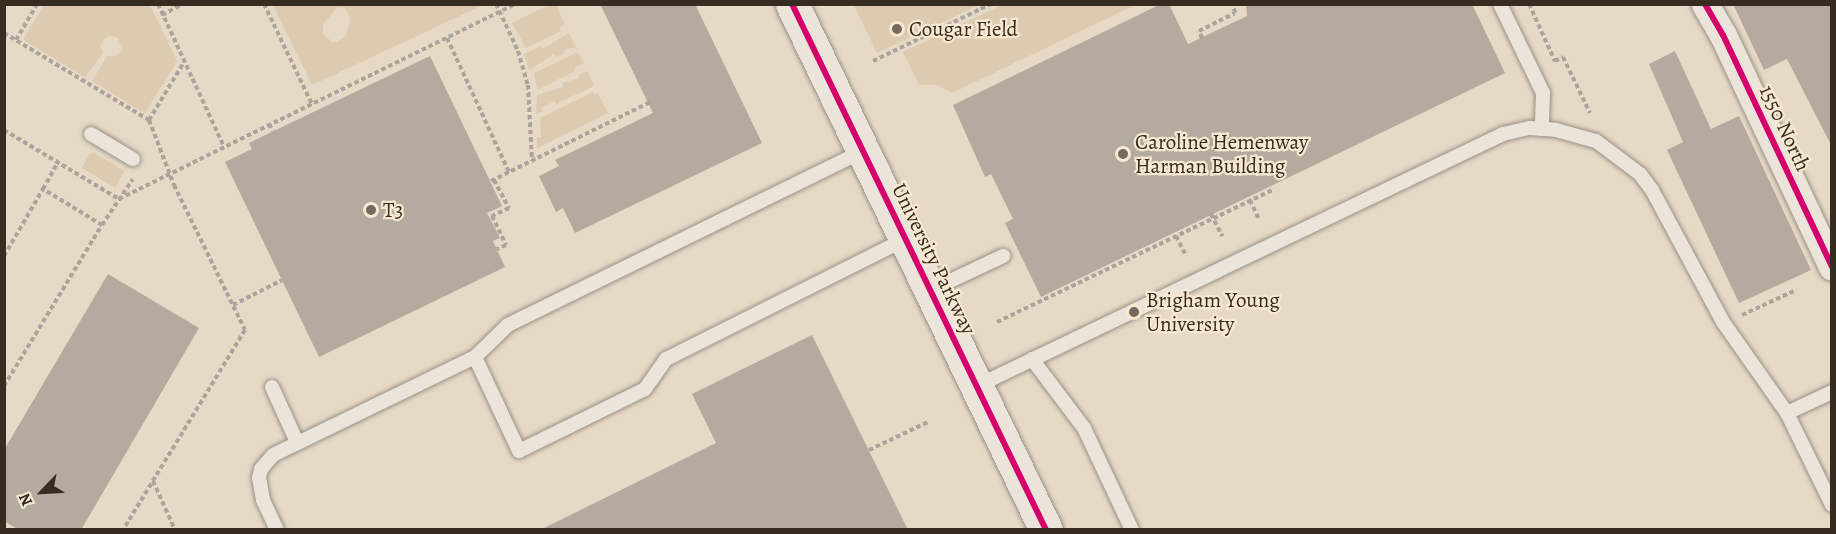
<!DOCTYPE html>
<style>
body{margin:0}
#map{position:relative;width:1836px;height:534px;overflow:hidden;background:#e6d9c6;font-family:Alegreya,serif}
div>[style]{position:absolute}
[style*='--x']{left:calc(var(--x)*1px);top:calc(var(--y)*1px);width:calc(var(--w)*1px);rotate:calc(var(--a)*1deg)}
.green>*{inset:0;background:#dccab1}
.building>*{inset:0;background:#b4ab9e}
.path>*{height:4px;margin-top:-2px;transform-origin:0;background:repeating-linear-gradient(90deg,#aaa49c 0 4.5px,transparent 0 7.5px)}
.roads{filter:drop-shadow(0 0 2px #9a9185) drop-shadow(0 0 2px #9a9185)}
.lane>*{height:14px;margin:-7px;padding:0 7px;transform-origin:7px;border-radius:7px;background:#eae4da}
.street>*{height:27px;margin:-13.5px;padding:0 13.5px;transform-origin:13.5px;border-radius:13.5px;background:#eae4da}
.secondary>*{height:33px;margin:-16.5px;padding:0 16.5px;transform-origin:16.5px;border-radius:16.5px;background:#eae4da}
.cycleway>*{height:6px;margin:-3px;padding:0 3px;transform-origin:3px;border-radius:3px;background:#d6006c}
.dots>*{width:16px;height:16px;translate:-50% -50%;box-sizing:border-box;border:3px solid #f7e8d2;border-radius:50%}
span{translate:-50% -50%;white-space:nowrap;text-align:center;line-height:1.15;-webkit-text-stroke:4.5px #f7e8d2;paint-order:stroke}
.poi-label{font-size:21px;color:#362c20}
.left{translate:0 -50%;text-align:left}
.street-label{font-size:21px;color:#362c20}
.frame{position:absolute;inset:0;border:6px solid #362c20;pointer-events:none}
.north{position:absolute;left:12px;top:462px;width:60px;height:60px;-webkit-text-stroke:4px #f7e8d2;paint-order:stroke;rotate:245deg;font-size:16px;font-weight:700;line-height:24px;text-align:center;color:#362c20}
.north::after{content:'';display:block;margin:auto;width:21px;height:27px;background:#362c20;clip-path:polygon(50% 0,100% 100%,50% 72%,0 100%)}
</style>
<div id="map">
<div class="green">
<div style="clip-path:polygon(45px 4px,150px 5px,177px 61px,145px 113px,126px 102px,126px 98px,125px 101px,92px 81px,107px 56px,115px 56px,122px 50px,118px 38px,110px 35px,104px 39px,100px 47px,103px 53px,85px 77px,23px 40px)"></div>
<div style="clip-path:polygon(evenodd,273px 5px,483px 5px,312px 85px,273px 5px,338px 7px,346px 9px,350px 20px,346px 36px,337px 42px,332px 42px,323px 34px,323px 24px,338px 7px)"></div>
<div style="clip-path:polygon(556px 5px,565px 25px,559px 28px,561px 31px,526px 48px,512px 23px,549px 5px)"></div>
<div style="clip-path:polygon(854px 5px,979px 5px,877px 53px)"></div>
<div style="clip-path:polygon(1002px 5px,1002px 4px,1135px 5px,952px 93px,938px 85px,919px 85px,903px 52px)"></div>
<div style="clip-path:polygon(569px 33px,576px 47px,564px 50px,565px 53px,556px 57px,554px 54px,529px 70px,524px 54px,541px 46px,543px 49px)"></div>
<div style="clip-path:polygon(578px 52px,584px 63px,574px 68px,575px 71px,537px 90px,534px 73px)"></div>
<div style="clip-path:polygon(588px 71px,594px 86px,556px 104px,555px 101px,541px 108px,543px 111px,536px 114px,537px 95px,563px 87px,562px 83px,579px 78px,579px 75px)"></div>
<div style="clip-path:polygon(593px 92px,595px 95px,598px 93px,608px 113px,537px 148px,537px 137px,541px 137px,540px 118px)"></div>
<div style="clip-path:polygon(94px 153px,124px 171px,115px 188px,82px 168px,89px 154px)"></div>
</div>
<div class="building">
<div style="clip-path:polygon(600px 4px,695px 4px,762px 143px,575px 233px,563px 208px,556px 212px,539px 176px,559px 166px,555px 160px,653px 113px)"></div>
<div style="clip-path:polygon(1161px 4px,1169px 4px,1188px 44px,1247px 16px,1246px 4px,1472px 4px,1505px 73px,1041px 297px,1005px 223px,1013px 219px,991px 174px,985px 177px,953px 105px)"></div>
<div style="clip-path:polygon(1733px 4px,1832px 4px,1832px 147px,1787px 59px,1764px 70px)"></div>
<div style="clip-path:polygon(1675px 51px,1711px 129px,1739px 116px,1811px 270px,1739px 303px,1667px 150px,1683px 142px,1649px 64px)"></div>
<div style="clip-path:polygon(430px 56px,502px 206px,487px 213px,500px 238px,493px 241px,505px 267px,319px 357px,225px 162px,252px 149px,249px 143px)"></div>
<div style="clip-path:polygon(108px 274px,199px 328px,81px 530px,19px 530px,4px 521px,4px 450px)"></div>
<div style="clip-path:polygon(812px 335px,908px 530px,540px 530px,716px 443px,692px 394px)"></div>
</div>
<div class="path">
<div style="--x:158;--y:4;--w:157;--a:65.2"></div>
<div style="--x:264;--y:4;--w:111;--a:64.4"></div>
<div style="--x:496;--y:4;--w:52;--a:64.9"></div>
<div style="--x:518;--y:51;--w:35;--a:74"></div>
<div style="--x:528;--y:85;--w:76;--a:87"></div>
<div style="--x:1529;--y:4;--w:63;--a:65.5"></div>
<div style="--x:1555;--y:61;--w:9;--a:-27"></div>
<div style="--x:1563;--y:57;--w:62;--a:64.3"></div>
<div style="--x:162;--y:15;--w:24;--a:-28"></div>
<div style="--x:4;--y:33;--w:169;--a:31"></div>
<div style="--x:149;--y:120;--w:70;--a:69"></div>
<div style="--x:174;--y:185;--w:161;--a:63.9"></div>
<div style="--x:245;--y:330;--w:234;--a:121.4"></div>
<div style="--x:447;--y:38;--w:148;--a:65.2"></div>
<div style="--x:1202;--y:38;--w:8;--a:-113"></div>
<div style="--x:1199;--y:31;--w:40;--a:-26.6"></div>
<div style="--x:1235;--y:13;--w:9;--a:-103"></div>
<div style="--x:16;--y:40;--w:42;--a:-59.7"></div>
<div style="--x:873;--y:61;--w:131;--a:-25.8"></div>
<div style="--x:149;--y:120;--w:68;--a:-58.9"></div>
<div style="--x:269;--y:124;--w:8;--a:60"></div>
<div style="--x:4;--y:130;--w:134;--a:31"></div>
<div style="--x:119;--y:199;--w:442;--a:-26.2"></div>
<div style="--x:494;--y:180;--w:32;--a:62"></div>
<div style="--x:509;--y:208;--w:19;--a:155"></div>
<div style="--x:492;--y:216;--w:32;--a:64"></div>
<div style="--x:506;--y:245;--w:10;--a:156"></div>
<div style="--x:491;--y:181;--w:180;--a:-26.4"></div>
<div style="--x:1250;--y:200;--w:21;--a:65"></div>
<div style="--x:1211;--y:214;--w:25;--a:63"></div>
<div style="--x:102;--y:225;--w:55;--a:-56"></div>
<div style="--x:1176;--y:236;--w:20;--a:63"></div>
<div style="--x:4;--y:256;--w:78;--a:-59.8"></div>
<div style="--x:233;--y:305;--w:55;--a:-27"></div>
<div style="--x:1742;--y:315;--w:60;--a:-24.8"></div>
<div style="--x:997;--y:322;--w:307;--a:-25.6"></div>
<div style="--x:4;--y:386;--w:188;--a:-58.7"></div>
<div style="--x:102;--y:225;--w:69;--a:-148.6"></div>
<div style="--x:43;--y:189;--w:31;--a:-61"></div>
<div style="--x:869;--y:450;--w:65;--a:-25.4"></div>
<div style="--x:153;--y:481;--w:54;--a:65.8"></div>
</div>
<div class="roads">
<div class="lane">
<div style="--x:1500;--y:4;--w:99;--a:64.2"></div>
<div style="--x:1543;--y:93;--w:36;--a:92"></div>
<div style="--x:91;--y:134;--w:49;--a:30.8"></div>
<div style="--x:931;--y:290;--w:80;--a:-25.3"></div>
<div style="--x:475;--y:357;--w:104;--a:64.9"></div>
<div style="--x:519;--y:451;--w:140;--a:-26.2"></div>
<div style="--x:645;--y:389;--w:37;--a:-55"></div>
<div style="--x:666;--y:359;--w:268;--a:-26.6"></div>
<div style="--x:1032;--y:359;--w:86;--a:53"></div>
<div style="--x:1084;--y:428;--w:113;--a:64.8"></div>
<div style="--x:977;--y:386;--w:583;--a:-25.6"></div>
<div style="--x:1503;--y:134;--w:28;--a:-13"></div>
<div style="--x:1530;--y:128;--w:26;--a:4"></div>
<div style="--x:1556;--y:130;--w:41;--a:15.4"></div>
<div style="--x:1596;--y:141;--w:55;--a:36.9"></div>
<div style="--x:1640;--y:174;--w:20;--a:53"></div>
<div style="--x:1652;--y:190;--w:150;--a:61.7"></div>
<div style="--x:1723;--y:322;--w:111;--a:54.9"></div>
<div style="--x:1787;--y:413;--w:102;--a:63.9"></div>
<div style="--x:272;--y:387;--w:60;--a:65.6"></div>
<div style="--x:1787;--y:413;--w:50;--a:-25"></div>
<div style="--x:277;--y:530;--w:33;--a:-115"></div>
<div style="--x:263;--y:500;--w:22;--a:-100"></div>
<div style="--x:259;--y:478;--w:9;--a:-77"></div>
<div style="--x:261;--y:469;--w:18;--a:-49"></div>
<div style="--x:273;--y:455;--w:225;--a:-25.9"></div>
<div style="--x:475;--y:357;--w:46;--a:-44.1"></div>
<div style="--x:508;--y:325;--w:395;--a:-26.1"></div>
</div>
<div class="street">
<div style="--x:1705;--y:4;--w:36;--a:60"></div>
<div style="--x:1723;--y:35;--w:256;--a:64.8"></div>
</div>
<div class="secondary">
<div style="--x:792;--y:4;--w:584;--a:64.22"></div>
</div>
</div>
<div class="cycleway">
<div style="--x:792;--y:4;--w:584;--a:64.22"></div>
<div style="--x:1705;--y:4;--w:36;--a:60"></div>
<div style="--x:1723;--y:35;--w:256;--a:64.8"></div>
</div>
<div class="dots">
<div style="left:897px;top:29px;background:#74695a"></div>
<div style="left:1123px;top:154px;background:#74695a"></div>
<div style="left:371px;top:210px;background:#74695a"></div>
<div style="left:1134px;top:312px;background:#74695a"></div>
</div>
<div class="poi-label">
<span class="left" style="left:909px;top:29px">Cougar Field</span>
<span class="left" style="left:1135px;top:154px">Caroline Hemenway<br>Harman Building</span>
<span class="left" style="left:383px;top:210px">T3</span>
<span class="left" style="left:1146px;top:312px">Brigham Young<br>University</span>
</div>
<div class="street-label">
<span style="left:1785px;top:128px;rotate:65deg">1550 North</span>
<span style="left:934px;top:259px;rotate:64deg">University Parkway</span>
</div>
<div class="frame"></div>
<div class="north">N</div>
</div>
